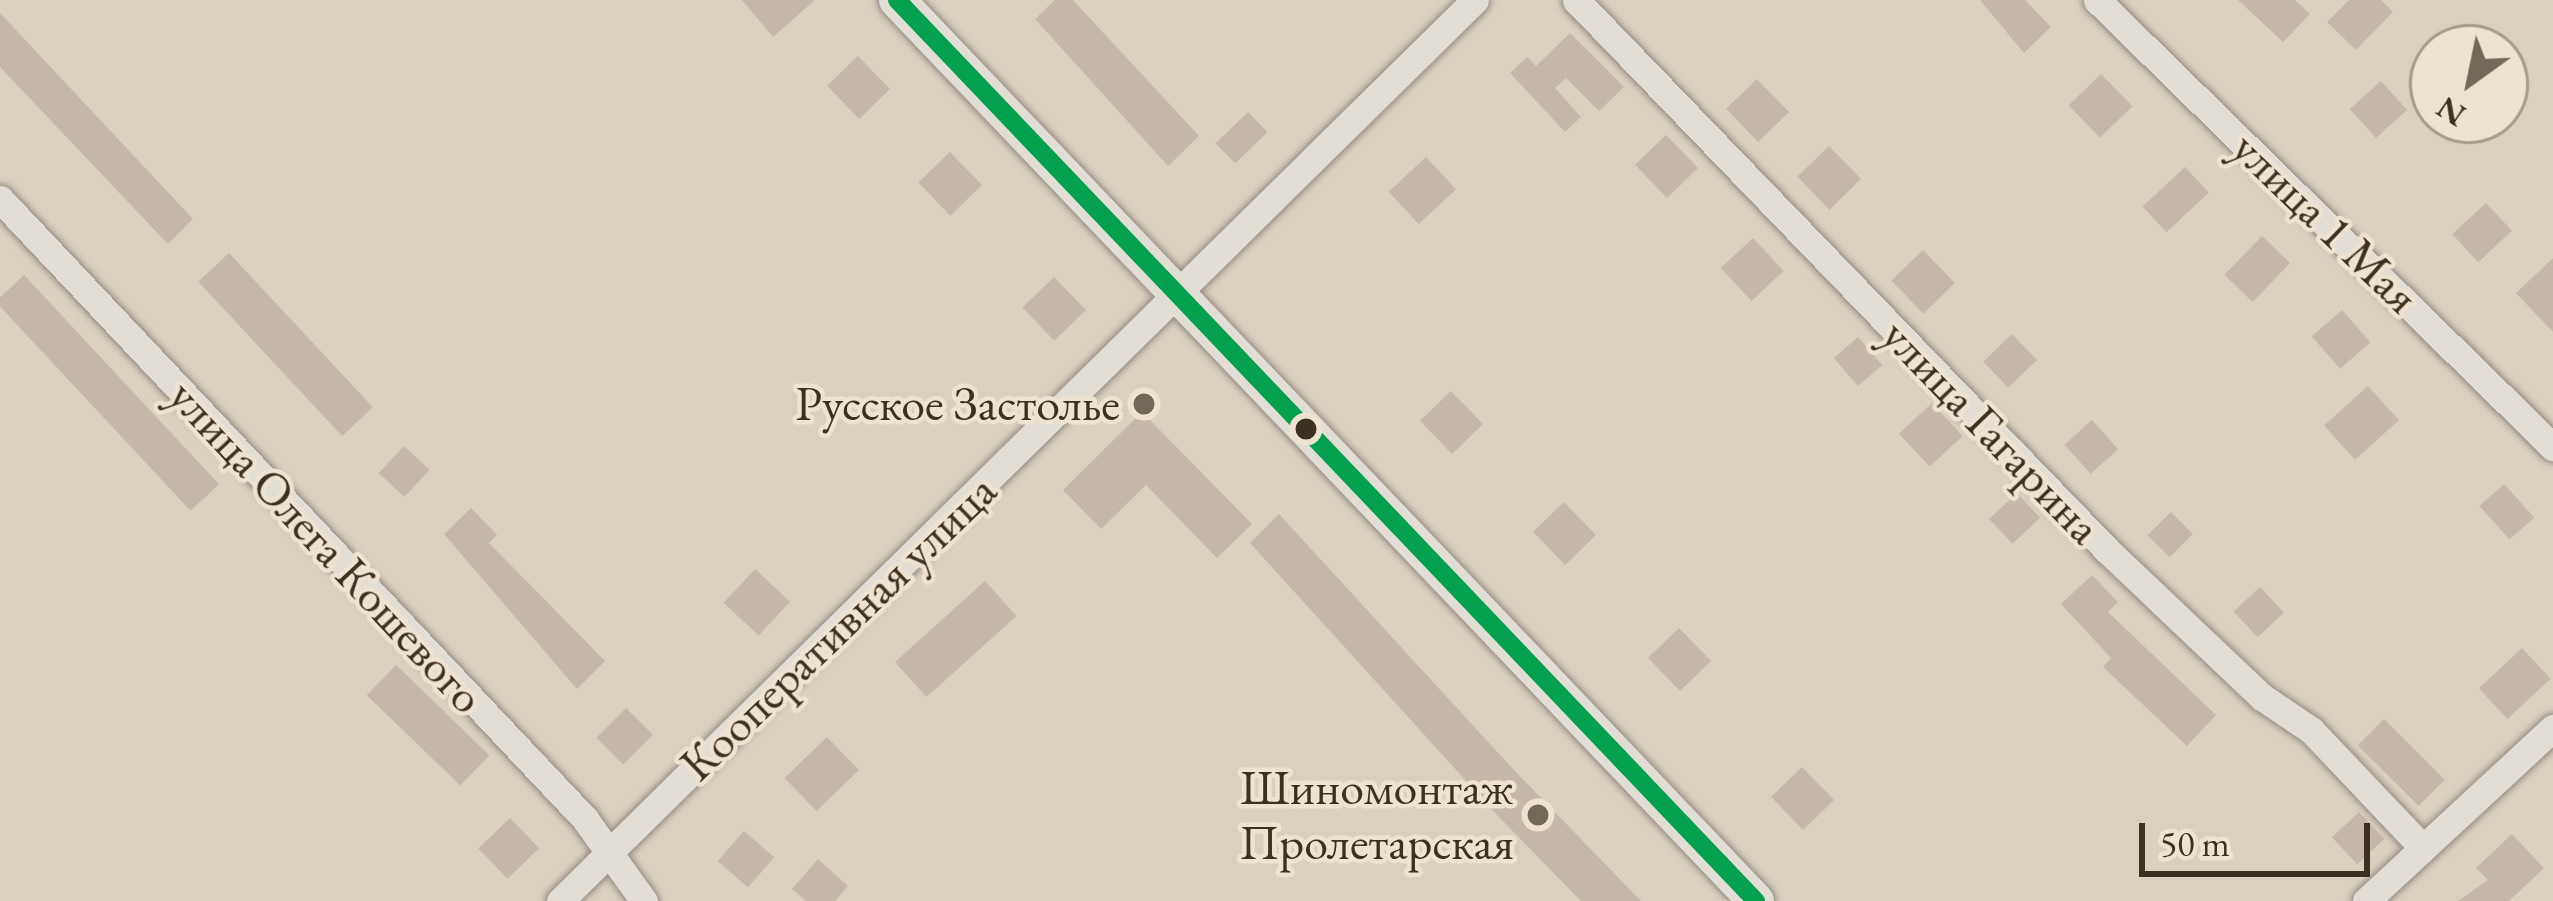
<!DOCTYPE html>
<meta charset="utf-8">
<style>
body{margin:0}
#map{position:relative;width:2553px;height:901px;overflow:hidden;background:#dad0c0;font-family:"EB Garamond",serif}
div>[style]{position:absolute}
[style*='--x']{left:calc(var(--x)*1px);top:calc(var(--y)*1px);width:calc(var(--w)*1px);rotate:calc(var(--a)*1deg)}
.building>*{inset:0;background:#c5b7aa;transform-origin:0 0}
.roads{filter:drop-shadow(0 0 3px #958d84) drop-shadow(0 0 3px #958d84)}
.minor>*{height:27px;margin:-13.5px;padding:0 13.5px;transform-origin:13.5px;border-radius:13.5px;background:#e2ded6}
.secondary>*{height:36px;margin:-18px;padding:0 18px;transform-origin:18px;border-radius:18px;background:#e2ded6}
.bus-1>*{height:18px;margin:-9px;padding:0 9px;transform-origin:9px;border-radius:9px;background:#03a04f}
.dots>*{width:33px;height:33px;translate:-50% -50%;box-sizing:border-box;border:6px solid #eee2d0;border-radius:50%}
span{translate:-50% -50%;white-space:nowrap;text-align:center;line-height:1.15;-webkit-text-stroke:9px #eee2d0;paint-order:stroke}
.street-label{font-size:48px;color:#3c3023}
.poi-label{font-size:48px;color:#3c3023}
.right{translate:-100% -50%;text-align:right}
.north{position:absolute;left:2409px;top:24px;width:120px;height:120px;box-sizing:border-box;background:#eee2d0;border:3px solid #a79b8b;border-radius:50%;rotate:213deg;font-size:33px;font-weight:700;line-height:48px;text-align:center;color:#3c3023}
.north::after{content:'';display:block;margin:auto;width:42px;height:54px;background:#73685a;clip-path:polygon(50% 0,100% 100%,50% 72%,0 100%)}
.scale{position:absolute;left:2139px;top:823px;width:231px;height:54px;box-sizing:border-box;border:6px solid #3c3023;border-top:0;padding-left:15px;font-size:36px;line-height:42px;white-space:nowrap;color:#3c3023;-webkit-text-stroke:9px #eee2d0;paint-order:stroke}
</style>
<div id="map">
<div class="building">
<div style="clip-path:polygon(742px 0,815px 0,773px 37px)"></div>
<div style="clip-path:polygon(1055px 0,1073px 0,1199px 136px,1168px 166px,1035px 19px)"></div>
<div style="clip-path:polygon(1980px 0,2025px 0,2051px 27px,2024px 53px)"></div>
<div style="clip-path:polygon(2238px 0,2295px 0,2310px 14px,2283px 42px)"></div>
<div style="clip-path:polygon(2349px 0,2381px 0,2393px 12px,2356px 50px,2327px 22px)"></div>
<div style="clip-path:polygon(0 13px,193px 219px,168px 244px,0 67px)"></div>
<div style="clip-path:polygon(1570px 33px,1624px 87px,1599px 111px,1566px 78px,1555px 88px,1581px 117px,1565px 132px,1510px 73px,1527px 57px,1536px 66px)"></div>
<div style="left:858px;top:56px;width:46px;height:43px;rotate:46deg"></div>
<div style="left:2101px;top:74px;width:45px;height:45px;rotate:46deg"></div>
<div style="left:1757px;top:79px;width:46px;height:43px;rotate:46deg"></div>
<div style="left:2381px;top:81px;width:39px;height:42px;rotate:48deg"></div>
<div style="left:1248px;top:112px;width:28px;height:45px;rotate:46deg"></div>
<div style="left:1666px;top:135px;width:46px;height:43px;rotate:46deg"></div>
<div style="left:1829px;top:146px;width:46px;height:44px;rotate:46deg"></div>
<div style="left:950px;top:152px;width:46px;height:44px;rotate:46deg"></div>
<div style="left:1426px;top:157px;width:44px;height:51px;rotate:47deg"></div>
<div style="left:2185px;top:167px;width:35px;height:58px;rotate:47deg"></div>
<div style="left:2486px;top:203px;width:38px;height:46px;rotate:47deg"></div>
<div style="left:2262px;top:236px;width:39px;height:54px;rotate:44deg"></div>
<div style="left:1753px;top:238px;width:45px;height:44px;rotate:47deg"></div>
<div style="left:1923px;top:250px;width:46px;height:44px;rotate:46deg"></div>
<div style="left:229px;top:253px;width:211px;height:42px;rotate:47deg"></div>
<div style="clip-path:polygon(2553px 258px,2553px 332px,2516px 293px)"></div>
<div style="left:24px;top:275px;width:286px;height:39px;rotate:47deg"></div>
<div style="left:1054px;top:277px;width:46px;height:44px;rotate:46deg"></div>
<div style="left:2342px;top:310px;width:43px;height:40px;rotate:49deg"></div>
<div style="left:2012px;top:334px;width:36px;height:40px;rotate:46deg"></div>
<div style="left:1858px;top:337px;width:37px;height:32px;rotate:49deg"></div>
<div style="left:2368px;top:386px;width:46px;height:59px;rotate:48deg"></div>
<div style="left:1451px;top:391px;width:46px;height:43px;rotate:46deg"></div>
<div style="left:1932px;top:403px;width:45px;height:45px;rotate:47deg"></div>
<div style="clip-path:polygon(1142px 412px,1252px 524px,1217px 558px,1146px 485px,1101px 529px,1063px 490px)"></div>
<div style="left:2092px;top:420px;width:39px;height:37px;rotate:48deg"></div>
<div style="left:404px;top:446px;width:35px;height:37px;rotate:43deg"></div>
<div style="left:2504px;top:484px;width:45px;height:33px;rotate:48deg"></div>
<div style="left:2017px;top:493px;width:34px;height:38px;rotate:47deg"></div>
<div style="left:1564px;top:502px;width:46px;height:43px;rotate:46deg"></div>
<div style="clip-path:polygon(471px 508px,497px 535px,489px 543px,605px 661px,577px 689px,444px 534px)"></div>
<div style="left:2171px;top:512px;width:31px;height:33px;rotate:45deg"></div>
<div style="clip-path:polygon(1279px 514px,1512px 768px,1641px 901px,1581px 901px,1498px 816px,1250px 543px)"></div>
<div style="left:755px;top:569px;width:48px;height:46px;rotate:43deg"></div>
<div style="clip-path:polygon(2092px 575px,2118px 602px,2108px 612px,2216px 715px,2187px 746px,2103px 667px,2111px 658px,2061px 604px)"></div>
<div style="left:985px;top:581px;width:47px;height:121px;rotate:48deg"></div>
<div style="left:2260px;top:587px;width:35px;height:36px;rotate:47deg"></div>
<div style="left:1679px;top:628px;width:46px;height:43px;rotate:46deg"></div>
<div style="left:2522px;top:648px;width:42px;height:59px;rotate:47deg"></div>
<div style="left:396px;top:665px;width:130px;height:42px;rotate:44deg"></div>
<div style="left:626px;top:708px;width:38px;height:42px;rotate:45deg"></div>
<div style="left:2384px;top:719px;width:86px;height:37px;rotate:45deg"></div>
<div style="left:827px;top:737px;width:46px;height:59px;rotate:46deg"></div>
<div style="left:1802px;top:767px;width:46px;height:43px;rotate:46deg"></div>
<div style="left:2359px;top:812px;width:37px;height:37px;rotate:47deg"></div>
<div style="left:510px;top:818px;width:42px;height:44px;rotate:46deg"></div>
<div style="left:744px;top:831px;width:40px;height:40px;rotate:41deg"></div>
<div style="clip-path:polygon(2512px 834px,2544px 868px,2509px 901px,2458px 901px,2488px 880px,2476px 868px)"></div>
<div style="clip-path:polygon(818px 859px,848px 886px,835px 901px,806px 901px,792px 889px)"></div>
</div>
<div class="roads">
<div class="minor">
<div style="--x:1576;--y:0;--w:765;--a:46.01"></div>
<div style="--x:2107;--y:550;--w:214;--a:43.5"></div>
<div style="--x:2262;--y:697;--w:59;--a:34"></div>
<div style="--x:2311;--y:730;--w:161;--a:46.5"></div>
<div style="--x:2097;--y:0;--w:639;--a:44.43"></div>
<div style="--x:0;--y:199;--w:852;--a:46.66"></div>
<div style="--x:585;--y:819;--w:101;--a:54.3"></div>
<div style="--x:560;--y:901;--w:1284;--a:-44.56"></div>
<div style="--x:2366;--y:901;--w:255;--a:-42.8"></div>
</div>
<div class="secondary">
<div style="--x:897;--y:0;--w:1245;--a:46.37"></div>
</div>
</div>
<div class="bus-1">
<div style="--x:897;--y:0;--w:1245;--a:46.37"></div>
</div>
<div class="dots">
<div style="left:1144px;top:404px;background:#73685a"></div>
<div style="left:1306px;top:429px;background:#3c3023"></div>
<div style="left:1538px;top:815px;background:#73685a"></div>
</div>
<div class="street-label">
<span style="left:2326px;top:222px;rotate:44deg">улица 1 Мая</span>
<span style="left:1992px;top:431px;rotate:46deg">улица Гагарина</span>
<span style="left:327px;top:546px;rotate:47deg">улица Олега Кошевого</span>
<span style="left:838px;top:627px;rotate:-44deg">Кооперативная улица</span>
</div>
<div class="poi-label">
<span class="right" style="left:1120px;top:404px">Русское Застолье</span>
<span class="right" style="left:1514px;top:815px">Шиномонтаж<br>Пролетарская</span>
</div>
<div class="north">N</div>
<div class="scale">50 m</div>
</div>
